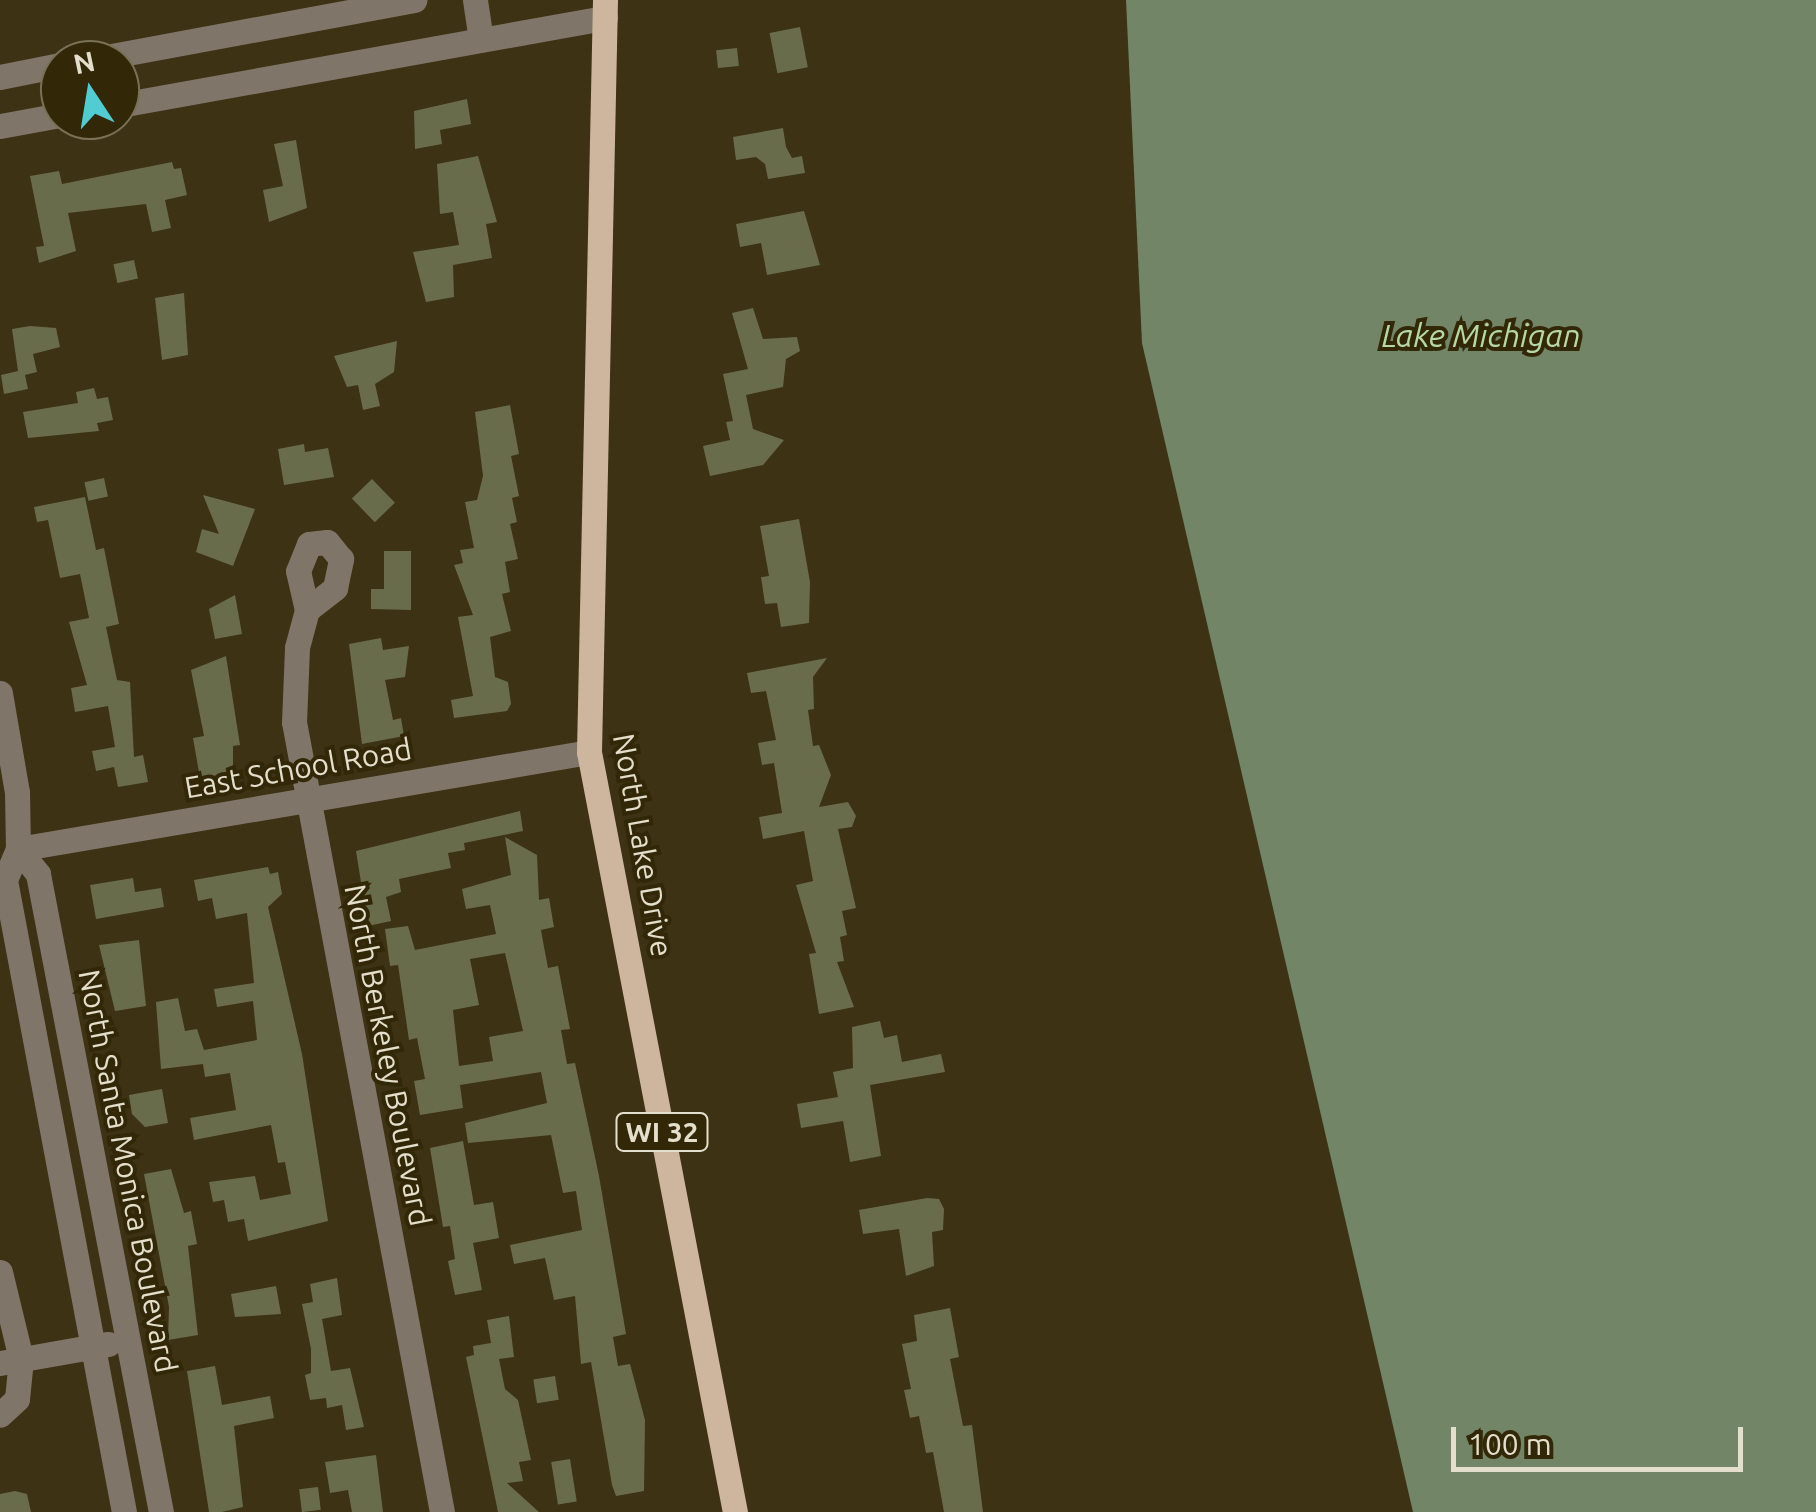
<!DOCTYPE html>
<style>
body{margin:0}
#map{position:relative;width:1816px;height:1512px;overflow:hidden;background:#3d3213;font-family:Ubuntu,sans-serif}
div>[style]{position:absolute}
[style*='--x']{left:calc(var(--x)*1px);top:calc(var(--y)*1px);width:calc(var(--w)*1px);rotate:calc(var(--a)*1deg)}
.water>*{inset:0;background:#728667}
.building>*{inset:0;background:#696c4b;transform-origin:0 0}
.minor>*{height:25px;margin:-12.5px;padding:0 12.5px;transform-origin:12.5px;border-radius:12.5px;background:#807569}
.major>*{height:25px;margin:-12.5px;padding:0 12.5px;transform-origin:12.5px;border-radius:12.5px;background:#cdb69d}
span{translate:-50% -50%;white-space:nowrap;text-align:center;line-height:1.15;-webkit-text-stroke:8px #322808;paint-order:stroke}
.shield-label span{padding:2px 8px;background:#322808;border:2px solid;border-radius:8px;-webkit-text-stroke-width:0}
.shield-label{font-size:28px;color:#e4decc;font-weight:700}
.street-label{font-size:30px;color:#e4decc}
.water-label{font-size:32px;color:#b6d8a3;font-style:italic}
.north{position:absolute;left:40px;top:40px;width:100px;height:100px;box-sizing:border-box;background:#322808;border:2px solid #797156;border-radius:50%;rotate:348deg;font-size:28px;font-weight:700;line-height:40px;text-align:center;color:#e4decc}
.north::after{content:'';display:block;margin:auto;width:35px;height:45px;background:#51ccd2;clip-path:polygon(50% 0,100% 100%,50% 72%,0 100%)}
.scale{position:absolute;left:1451px;top:1427px;width:292px;height:45px;box-sizing:border-box;border:5px solid #e4decc;border-top:0;padding-left:12px;font-size:30px;line-height:35px;white-space:nowrap;color:#e4decc;-webkit-text-stroke:8px #322808;paint-order:stroke}
</style>
<div id="map">
<div class="water">
<div style="clip-path:polygon(1126px 0,1816px 0,1816px 1512px,1413px 1512px,1142px 343px)"></div>
</div>
<div class="building">
<div style="left:800px;top:27px;width:41px;height:31px;rotate:79deg"></div>
<div style="left:737px;top:48px;width:18px;height:21px;rotate:84deg"></div>
<div style="clip-path:polygon(467px 99px,471px 124px,440px 130px,442px 144px,415px 149px,414px 111px)"></div>
<div style="clip-path:polygon(783px 128px,786px 147px,792px 158px,802px 156px,805px 173px,768px 179px,765px 164px,756px 157px,736px 160px,733px 137px)"></div>
<div style="clip-path:polygon(296px 140px,307px 208px,269px 222px,263px 190px,283px 186px,274px 144px)"></div>
<div style="clip-path:polygon(478px 156px,497px 222px,486px 224px,492px 258px,453px 265px,454px 297px,426px 302px,413px 252px,459px 245px,453px 212px,440px 214px,437px 164px)"></div>
<div style="clip-path:polygon(172px 162px,174px 169px,181px 168px,187px 195px,165px 200px,171px 228px,152px 232px,146px 204px,68px 213px,76px 251px,39px 263px,36px 247px,44px 246px,30px 176px,59px 171px,62px 184px)"></div>
<div style="clip-path:polygon(804px 211px,820px 265px,767px 275px,761px 243px,740px 247px,736px 224px)"></div>
<div style="left:134px;top:260px;width:19px;height:21px;rotate:78deg"></div>
<div style="clip-path:polygon(184px 293px,188px 355px,162px 360px,155px 298px)"></div>
<div style="clip-path:polygon(753px 308px,763px 339px,797px 337px,800px 351px,786px 359px,783px 387px,746px 395px,753px 429px,784px 440px,763px 465px,710px 476px,703px 446px,730px 440px,726px 422px,733px 421px,723px 374px,748px 369px,732px 313px)"></div>
<div style="clip-path:polygon(30px 326px,56px 328px,60px 347px,33px 354px,37px 372px,25px 375px,28px 389px,4px 394px,1px 375px,18px 371px,12px 329px)"></div>
<div style="clip-path:polygon(397px 341px,394px 372px,375px 384px,380px 406px,363px 410px,358px 385px,347px 387px,334px 356px)"></div>
<div style="clip-path:polygon(94px 388px,97px 399px,108px 397px,113px 420px,97px 423px,99px 431px,28px 438px,23px 412px,78px 403px,76px 392px)"></div>
<div style="clip-path:polygon(510px 405px,519px 454px,511px 456px,519px 496px,512px 498px,517px 522px,510px 524px,518px 559px,505px 562px,510px 592px,502px 594px,511px 631px,490px 637px,495px 677px,508px 682px,511px 704px,507px 711px,454px 718px,451px 700px,473px 696px,458px 617px,473px 615px,454px 565px,463px 563px,460px 550px,474px 548px,465px 502px,477px 500px,483px 476px,475px 412px)"></div>
<div style="clip-path:polygon(304px 444px,305px 452px,328px 448px,334px 477px,284px 485px,278px 449px)"></div>
<div style="left:104px;top:478px;width:19px;height:20px;rotate:78deg"></div>
<div style="left:372px;top:479px;width:33px;height:28px;rotate:46deg"></div>
<div style="clip-path:polygon(203px 495px,255px 509px,233px 566px,196px 552px,202px 529px,219px 534px)"></div>
<div style="clip-path:polygon(85px 497px,96px 550px,104px 548px,119px 624px,106px 627px,117px 680px,130px 682px,134px 757px,143px 755px,148px 782px,118px 787px,114px 767px,96px 771px,92px 751px,115px 747px,108px 706px,75px 712px,71px 688px,87px 685px,69px 622px,89px 618px,80px 574px,60px 578px,48px 520px,37px 522px,34px 507px)"></div>
<div style="clip-path:polygon(799px 519px,810px 582px,809px 623px,781px 627px,777px 603px,765px 604px,761px 577px,769px 576px,760px 526px)"></div>
<div style="clip-path:polygon(384px 551px,411px 551px,411px 610px,371px 609px,371px 589px,384px 589px)"></div>
<div style="clip-path:polygon(235px 595px,242px 634px,215px 639px,209px 609px)"></div>
<div style="clip-path:polygon(381px 638px,383px 650px,409px 646px,405px 677px,385px 680px,393px 720px,401px 718px,404px 736px,362px 744px,349px 644px)"></div>
<div style="clip-path:polygon(226px 656px,240px 745px,233px 746px,233px 773px,200px 778px,193px 738px,204px 736px,191px 670px)"></div>
<div style="clip-path:polygon(827px 658px,813px 677px,814px 709px,808px 710px,813px 746px,819px 745px,831px 775px,819px 807px,848px 802px,856px 816px,852px 827px,838px 829px,856px 908px,842px 911px,847px 935px,840px 937px,844px 961px,837px 962px,854px 1007px,819px 1014px,809px 954px,816px 953px,796px 885px,813px 881px,804px 831px,763px 839px,759px 817px,782px 813px,774px 763px,762px 765px,758px 743px,776px 740px,766px 691px,751px 693px,747px 673px)"></div>
<div style="clip-path:polygon(520px 811px,523px 831px,464px 843px,465px 850px,448px 853px,451px 868px,399px 879px,401px 892px,386px 897px,391px 921px,368px 926px,356px 851px)"></div>
<div style="clip-path:polygon(evenodd,505px 837px,537px 855px,539px 900px,549px 898px,554px 927px,541px 930px,542px 936px,548px 968px,558px 966px,570px 1029px,561px 1030px,567px 1064px,575px 1063px,599px 1176px,626px 1334px,613px 1337px,618px 1366px,630px 1364px,645px 1420px,644px 1491px,616px 1496px,612px 1485px,591px 1362px,581px 1364px,575px 1296px,554px 1300px,545px 1258px,514px 1264px,510px 1245px,582px 1230px,576px 1191px,563px 1193px,551px 1135px,468px 1143px,465px 1123px,547px 1103px,541px 1072px,460px 1085px,463px 1108px,420px 1115px,414px 1081px,425px 1079px,417px 1038px,409px 1040px,398px 965px,390px 966px,385px 929px,408px 926px,415px 950px,496px 934px,490px 905px,466px 909px,462px 889px,511px 875px,505px 837px,505px 953px,523px 1031px,489px 1037px,493px 1061px,459px 1066px,453px 1010px,479px 1005px,470px 959px,505px 953px)"></div>
<div style="clip-path:polygon(268px 867px,270px 874px,278px 872px,282px 894px,268px 907px,302px 1054px,328px 1221px,248px 1241px,244px 1219px,228px 1222px,224px 1200px,213px 1202px,209px 1182px,255px 1176px,260px 1200px,291px 1194px,285px 1162px,278px 1163px,271px 1125px,194px 1140px,190px 1118px,236px 1110px,230px 1073px,205px 1077px,203px 1064px,161px 1069px,156px 1002px,178px 998px,185px 1031px,197px 1029px,204px 1050px,257px 1040px,253px 1001px,217px 1007px,214px 989px,254px 983px,247px 913px,216px 919px,212px 898px,198px 901px,194px 880px)"></div>
<div style="clip-path:polygon(133px 878px,135px 892px,161px 888px,164px 907px,96px 919px,90px 885px)"></div>
<div style="clip-path:polygon(139px 940px,146px 1006px,115px 1011px,99px 945px)"></div>
<div style="clip-path:polygon(880px 1021px,884px 1038px,897px 1035px,902px 1062px,941px 1054px,945px 1072px,870px 1085px,881px 1156px,850px 1162px,843px 1121px,801px 1128px,797px 1104px,838px 1097px,833px 1072px,853px 1068px,852px 1027px)"></div>
<div style="clip-path:polygon(162px 1089px,168px 1123px,145px 1127px,132px 1114px,129px 1095px)"></div>
<div style="clip-path:polygon(463px 1141px,474px 1205px,493px 1202px,499px 1238px,473px 1243px,482px 1290px,455px 1295px,448px 1261px,455px 1259px,450px 1226px,443px 1227px,430px 1148px)"></div>
<div style="clip-path:polygon(171px 1169px,184px 1213px,191px 1211px,197px 1244px,188px 1246px,198px 1335px,168px 1340px,169px 1307px,144px 1174px)"></div>
<div style="clip-path:polygon(927px 1198px,939px 1199px,944px 1209px,943px 1230px,932px 1232px,934px 1266px,906px 1276px,899px 1229px,863px 1234px,859px 1210px)"></div>
<div style="clip-path:polygon(337px 1278px,342px 1315px,322px 1319px,331px 1371px,350px 1368px,364px 1427px,346px 1430px,342px 1405px,327px 1408px,326px 1398px,310px 1400px,305px 1375px,311px 1373px,311px 1349px,302px 1304px,313px 1302px,310px 1284px)"></div>
<div style="clip-path:polygon(276px 1286px,281px 1314px,235px 1317px,231px 1294px)"></div>
<div style="clip-path:polygon(950px 1308px,959px 1357px,950px 1359px,963px 1426px,972px 1425px,983px 1512px,944px 1512px,933px 1452px,926px 1453px,919px 1416px,910px 1418px,904px 1390px,911px 1389px,902px 1344px,917px 1341px,914px 1315px)"></div>
<div style="clip-path:polygon(509px 1316px,514px 1357px,499px 1359px,505px 1389px,518px 1400px,531px 1460px,519px 1462px,523px 1481px,507px 1483px,539px 1512px,498px 1512px,466px 1357px,474px 1355px,473px 1346px,491px 1343px,487px 1320px)"></div>
<div style="clip-path:polygon(215px 1366px,222px 1405px,270px 1396px,274px 1418px,234px 1426px,243px 1507px,222px 1512px,209px 1512px,187px 1371px)"></div>
<div style="left:555px;top:1376px;width:24px;height:22px;rotate:81deg"></div>
<div style="clip-path:polygon(376px 1455px,383px 1512px,352px 1512px,348px 1490px,330px 1493px,325px 1462px)"></div>
<div style="left:570px;top:1459px;width:43px;height:19px;rotate:81deg"></div>
<div style="left:318px;top:1487px;width:23px;height:19px;rotate:83deg"></div>
<div style="clip-path:polygon(15px 1491px,27px 1494px,31px 1512px,0 1512px,0 1494px)"></div>
</div>
<div class="minor">
<div style="--x:475;--y:0;--w:40;--a:81.5"></div>
<div style="--x:90;--y:60;--w:330;--a:-10.5"></div>
<div style="--x:0;--y:77;--w:61;--a:-11.3"></div>
<div style="--x:120;--y:105;--w:493;--a:-10.2"></div>
<div style="--x:0;--y:126;--w:61;--a:-10.4"></div>
<div style="--x:307;--y:610;--w:36;--a:-38"></div>
<div style="--x:335;--y:588;--w:30;--a:-78"></div>
<div style="--x:341;--y:559;--w:22;--a:-129"></div>
<div style="--x:327;--y:542;--w:18;--a:174"></div>
<div style="--x:309;--y:544;--w:29;--a:112"></div>
<div style="--x:298;--y:571;--w:40;--a:77"></div>
<div style="--x:307;--y:610;--w:39;--a:105"></div>
<div style="--x:297;--y:648;--w:74;--a:92.3"></div>
<div style="--x:294;--y:722;--w:804;--a:79.39"></div>
<div style="--x:0;--y:693;--w:100;--a:80.3"></div>
<div style="--x:17;--y:792;--w:57;--a:89"></div>
<div style="--x:18;--y:849;--w:34;--a:113"></div>
<div style="--x:5;--y:880;--w:643;--a:79.34"></div>
<div style="--x:18;--y:849;--w:32;--a:51"></div>
<div style="--x:38;--y:874;--w:650;--a:79.09"></div>
<div style="--x:18;--y:849;--w:579;--a:-9.64"></div>
<div style="--x:0;--y:1272;--w:89;--a:76.4"></div>
<div style="--x:21;--y:1359;--w:40;--a:95.7"></div>
<div style="--x:17;--y:1399;--w:23;--a:137"></div>
<div style="--x:0;--y:1363;--w:110;--a:-10"></div>
</div>
<div class="major">
<div style="--x:605;--y:0;--w:752;--a:91.22"></div>
<div style="--x:589;--y:752;--w:774;--a:79.13"></div>
</div>
<div class="shield-label">
<span style="left:662px;top:1132px">WI 32</span>
</div>
<div class="street-label">
<span style="left:298px;top:768px;rotate:-10deg">East School Road</span>
<span style="left:643px;top:845px;rotate:80deg">North Lake Drive</span>
<span style="left:388px;top:1055px;rotate:79deg">North Berkeley Boulevard</span>
<span style="left:128px;top:1171px;rotate:79deg">North Santa Monica Boulevard</span>
</div>
<div class="water-label">
<span style="left:1481px;top:335px">Lake Michigan</span>
</div>
<div class="north">N</div>
<div class="scale">100 m</div>
</div>
